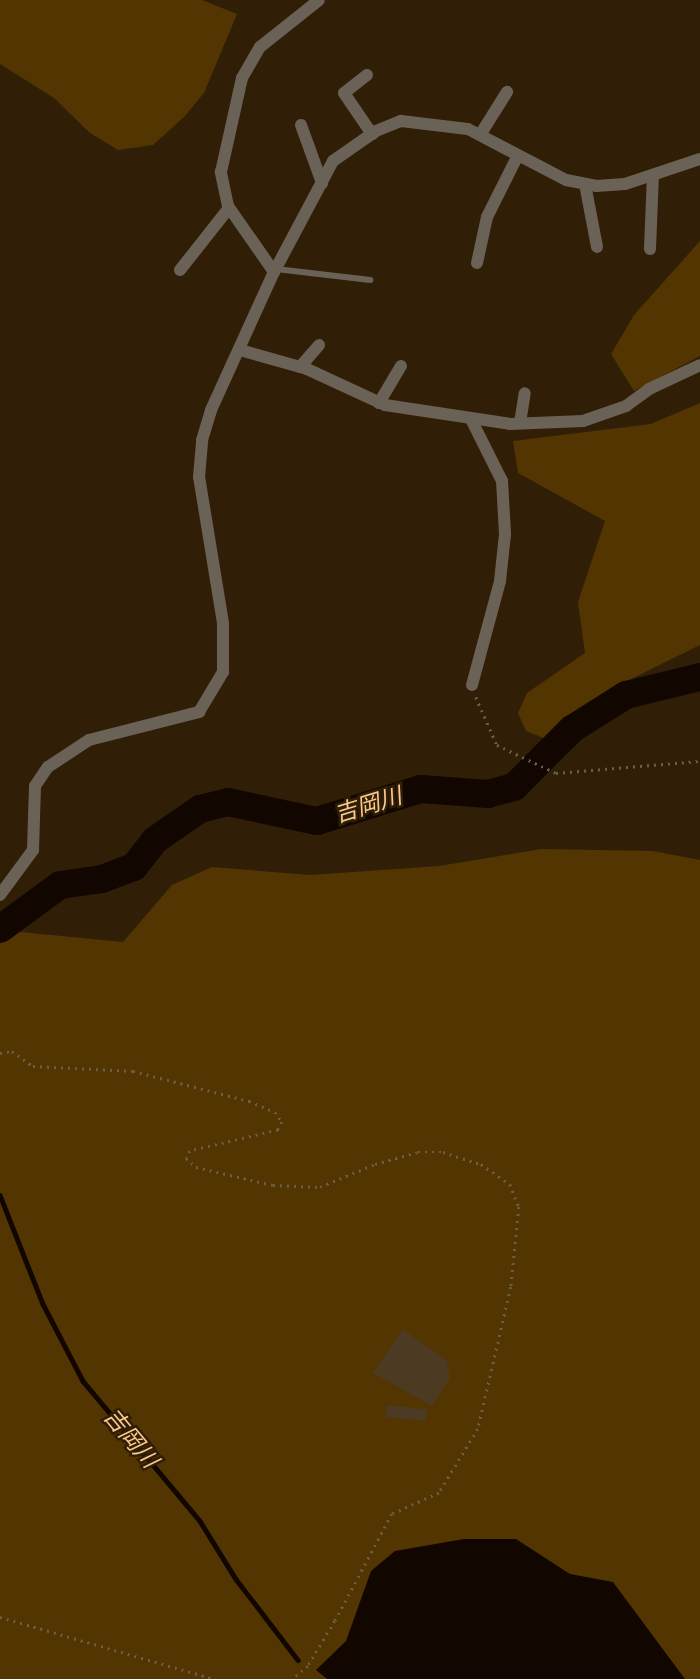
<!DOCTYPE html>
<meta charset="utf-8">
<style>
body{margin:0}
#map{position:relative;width:700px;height:1679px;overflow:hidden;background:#301f06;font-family:"Libre Baskerville","Noto Sans JP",serif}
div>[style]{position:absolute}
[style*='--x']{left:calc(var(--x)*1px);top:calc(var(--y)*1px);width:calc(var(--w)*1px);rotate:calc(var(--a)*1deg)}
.green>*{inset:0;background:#533502}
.water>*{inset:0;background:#120700}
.stream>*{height:4.5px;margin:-2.25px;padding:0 2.25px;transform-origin:2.25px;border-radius:2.25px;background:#120700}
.river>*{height:28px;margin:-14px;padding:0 14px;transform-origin:14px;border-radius:14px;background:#120700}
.building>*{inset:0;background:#4c3a22;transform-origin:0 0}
.path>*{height:2.5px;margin-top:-1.25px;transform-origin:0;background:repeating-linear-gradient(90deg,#6c5d47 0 2px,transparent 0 7px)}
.service>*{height:6px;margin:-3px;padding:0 3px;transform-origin:3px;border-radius:3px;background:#6b6257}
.minor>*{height:12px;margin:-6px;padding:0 6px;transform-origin:6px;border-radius:6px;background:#6b6257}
span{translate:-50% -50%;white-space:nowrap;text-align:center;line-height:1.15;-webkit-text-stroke:5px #301f06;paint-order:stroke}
.water-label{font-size:23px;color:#f8c98c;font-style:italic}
</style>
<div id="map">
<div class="green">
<div style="clip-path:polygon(0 0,202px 0,237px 14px,204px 93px,184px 117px,153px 145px,118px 150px,90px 133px,54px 98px,0 64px)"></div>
<div style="clip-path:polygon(700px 241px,700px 356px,634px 391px,611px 354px,634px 315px)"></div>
<div style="clip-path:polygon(700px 403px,700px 645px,619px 685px,583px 721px,546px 739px,526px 731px,518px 713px,527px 693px,585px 653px,578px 602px,605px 521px,518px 473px,513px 441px,651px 424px)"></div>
<div style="clip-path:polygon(541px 849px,653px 851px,700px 860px,700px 1679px,0 1679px,0 930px,123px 942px,172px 885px,212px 867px,310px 875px,439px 866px)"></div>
</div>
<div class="water">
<div style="clip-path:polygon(464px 1539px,516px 1539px,570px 1574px,613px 1582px,685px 1679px,327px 1679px,316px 1670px,346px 1641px,371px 1571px,395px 1551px)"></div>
</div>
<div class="stream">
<div style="--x:0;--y:1195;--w:117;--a:68.5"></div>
<div style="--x:43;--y:1304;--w:87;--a:62.5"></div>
<div style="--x:83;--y:1381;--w:182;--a:50.1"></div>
<div style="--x:200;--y:1521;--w:68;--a:58.2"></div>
<div style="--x:236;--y:1579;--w:102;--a:52.6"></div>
</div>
<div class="river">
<div style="--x:0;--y:929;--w:74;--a:-36.3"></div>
<div style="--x:60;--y:885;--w:42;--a:-8.1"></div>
<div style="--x:102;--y:879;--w:34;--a:-21"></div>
<div style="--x:134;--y:867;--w:34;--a:-52"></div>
<div style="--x:155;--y:840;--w:55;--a:-34.6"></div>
<div style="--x:200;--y:809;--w:29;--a:-14"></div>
<div style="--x:228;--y:802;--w:91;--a:12.1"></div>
<div style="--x:317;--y:821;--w:109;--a:-17.1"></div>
<div style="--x:421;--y:789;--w:67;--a:4.3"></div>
<div style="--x:488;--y:794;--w:27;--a:-15"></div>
<div style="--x:514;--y:787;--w:82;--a:-45"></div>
<div style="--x:572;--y:729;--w:64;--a:-32.2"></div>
<div style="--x:626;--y:695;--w:76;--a:-13.7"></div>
</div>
<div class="building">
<div style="clip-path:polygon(403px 1329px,447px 1361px,450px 1378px,432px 1406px,373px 1373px)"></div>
<div style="left:387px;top:1405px;width:40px;height:12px;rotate:6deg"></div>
</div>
<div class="path">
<div style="--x:476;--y:697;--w:52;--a:66.4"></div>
<div style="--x:497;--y:745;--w:65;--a:25.4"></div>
<div style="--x:556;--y:773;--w:144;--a:-4.8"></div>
<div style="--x:0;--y:1053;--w:12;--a:-9"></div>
<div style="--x:12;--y:1051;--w:26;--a:36"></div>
<div style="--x:33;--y:1066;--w:100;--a:2.9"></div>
<div style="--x:133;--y:1071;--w:120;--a:14.5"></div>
<div style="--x:249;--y:1101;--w:28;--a:23"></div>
<div style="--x:275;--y:1112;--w:12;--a:55"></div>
<div style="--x:282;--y:1122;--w:9;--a:117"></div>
<div style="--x:278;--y:1130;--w:90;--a:166.6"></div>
<div style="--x:190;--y:1151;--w:8;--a:120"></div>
<div style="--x:186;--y:1158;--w:13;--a:42"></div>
<div style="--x:196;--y:1167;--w:79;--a:13.2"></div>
<div style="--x:273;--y:1185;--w:47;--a:2.4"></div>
<div style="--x:320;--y:1187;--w:60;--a:-22.7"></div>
<div style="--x:375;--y:1164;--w:45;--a:-15.6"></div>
<div style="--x:418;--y:1152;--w:25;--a:0"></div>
<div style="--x:443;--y:1152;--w:40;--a:18"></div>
<div style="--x:481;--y:1164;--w:35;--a:35"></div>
<div style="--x:510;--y:1184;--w:25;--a:69"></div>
<div style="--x:519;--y:1207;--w:80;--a:95.7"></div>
<div style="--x:511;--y:1287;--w:146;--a:103.1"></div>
<div style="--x:478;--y:1429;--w:75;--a:121.4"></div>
<div style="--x:439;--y:1493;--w:51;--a:155.9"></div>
<div style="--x:392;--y:1514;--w:121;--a:118"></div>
<div style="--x:335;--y:1621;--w:52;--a:121"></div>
<div style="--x:308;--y:1666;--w:20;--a:139"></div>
<div style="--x:0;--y:1617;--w:224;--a:16.1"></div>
</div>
<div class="service">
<div style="--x:276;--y:269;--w:95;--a:6.7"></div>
</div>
<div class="minor">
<div style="--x:367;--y:75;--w:29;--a:142"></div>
<div style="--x:344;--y:93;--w:50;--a:55.7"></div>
<div style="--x:301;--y:125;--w:62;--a:70.1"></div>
<div style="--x:480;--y:135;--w:51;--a:-57.9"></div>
<div style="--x:585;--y:184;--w:64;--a:79.2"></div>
<div style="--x:650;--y:249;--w:74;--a:-87.7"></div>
<div style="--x:477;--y:263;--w:47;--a:-77.7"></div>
<div style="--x:487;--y:217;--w:69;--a:-63.4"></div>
<div style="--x:180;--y:270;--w:79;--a:-51.7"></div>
<div style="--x:274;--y:272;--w:80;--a:-124.9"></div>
<div style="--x:228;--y:206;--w:35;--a:-102"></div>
<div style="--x:221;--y:172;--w:96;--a:-77.4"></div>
<div style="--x:242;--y:78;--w:36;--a:-60"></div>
<div style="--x:260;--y:47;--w:75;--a:-38.5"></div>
<div style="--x:240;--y:350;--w:70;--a:15.8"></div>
<div style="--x:307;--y:369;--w:86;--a:24.8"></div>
<div style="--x:385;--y:405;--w:126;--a:8.6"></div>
<div style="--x:510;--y:424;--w:73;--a:-2.4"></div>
<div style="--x:583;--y:421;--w:46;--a:-19.2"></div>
<div style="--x:626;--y:406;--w:29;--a:-36"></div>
<div style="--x:649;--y:389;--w:56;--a:-25.2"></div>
<div style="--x:300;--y:367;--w:29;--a:-49"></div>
<div style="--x:379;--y:403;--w:43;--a:-59.3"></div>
<div style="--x:520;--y:423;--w:30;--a:-81"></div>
<div style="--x:472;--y:685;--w:108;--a:-74.9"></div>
<div style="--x:500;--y:581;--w:47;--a:-83.9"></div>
<div style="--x:505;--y:534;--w:53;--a:-93.2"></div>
<div style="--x:502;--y:481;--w:67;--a:-116.6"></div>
<div style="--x:0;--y:895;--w:56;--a:-53.7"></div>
<div style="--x:33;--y:850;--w:64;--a:-88.2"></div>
<div style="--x:35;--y:786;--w:23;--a:-56"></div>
<div style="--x:48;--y:767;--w:49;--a:-33.4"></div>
<div style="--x:89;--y:740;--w:114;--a:-14.3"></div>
<div style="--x:199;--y:712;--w:47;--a:-59"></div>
<div style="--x:223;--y:672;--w:49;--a:-90"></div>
<div style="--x:223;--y:623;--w:148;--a:-99.3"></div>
<div style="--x:199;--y:477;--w:37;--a:-85"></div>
<div style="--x:202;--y:440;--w:31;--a:-73"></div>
<div style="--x:211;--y:410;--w:152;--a:-65.5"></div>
<div style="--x:274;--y:272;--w:126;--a:-62"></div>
<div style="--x:333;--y:161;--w:52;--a:-34.9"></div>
<div style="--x:376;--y:131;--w:27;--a:-22"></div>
<div style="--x:401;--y:121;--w:67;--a:6.8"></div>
<div style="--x:468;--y:129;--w:110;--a:27.5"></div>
<div style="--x:566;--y:180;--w:31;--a:11"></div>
<div style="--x:596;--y:186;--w:29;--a:-4"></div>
<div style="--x:625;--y:184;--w:79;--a:-18.4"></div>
</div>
<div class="water-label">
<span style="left:368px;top:805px;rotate:-17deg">吉岡川</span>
<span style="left:131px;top:1438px;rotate:50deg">吉岡川</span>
</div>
</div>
